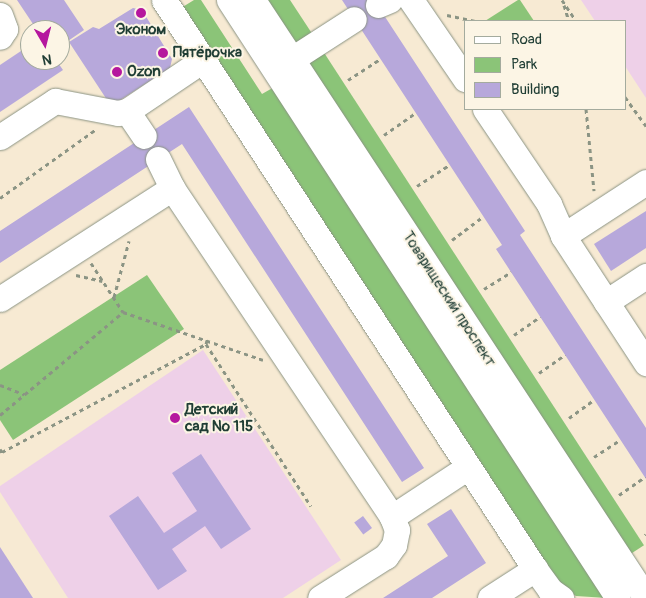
<!DOCTYPE html>
<meta charset="utf-8">
<style>
body{margin:0}
#map{position:relative;width:646px;height:598px;overflow:hidden;background:#f7ead3;font-family:Pangolin,sans-serif}
div>[style]{position:absolute}
[style*='--x']{left:calc(var(--x)*1px);top:calc(var(--y)*1px);width:calc(var(--w)*1px);rotate:calc(var(--a)*1deg)}
.built>*{inset:0;background:#eed0e8}
.green>*{inset:0;background:#8bc478;transform-origin:0 0}
.building>*{inset:0;background:#b7a8db;transform-origin:0 0}
.path>*{height:3px;margin-top:-1.5px;transform-origin:0;background:repeating-linear-gradient(90deg,#8b9484 0 4px,transparent 0 8px)}
.roads{filter:drop-shadow(0 0 1px #8b9484) drop-shadow(0 0 1px #8b9484)}
.minor>*{height:25px;margin:-12.5px;padding:0 12.5px;transform-origin:12.5px;border-radius:12.5px;background:#fff}
.dots>*{width:14px;height:14px;translate:-50% -50%;box-sizing:border-box;border:2px solid #fcf5e5;border-radius:50%}
span{translate:-50% -50%;white-space:nowrap;text-align:center;line-height:1.15;-webkit-text-stroke:4px #fcf5e5;paint-order:stroke}
.poi-label{font-size:15px;color:#1f3d34;font-weight:700}
.left{translate:0 -50%;text-align:left}
.street-label{font-size:15px;color:#1f3d34}
.legend{position:absolute;left:464px;top:20px;width:162px;height:90px;box-sizing:border-box;background:#fcf5e5;border:1px solid #a4ab9e;margin:0;padding:6px 9px;list-style:none;font-size:15px;color:#1f3d34}
.legend li{display:flex;align-items:center;gap:10px;height:25px}
.legend b{width:25px;border:1px solid #a4ab9e}
.north{position:absolute;left:20px;top:20px;width:50px;height:50px;box-sizing:border-box;background:#fcf5e5;border:1px solid #a4ab9e;border-radius:50%;rotate:172deg;font-size:14px;font-weight:700;line-height:20px;text-align:center;color:#1f3d34}
.north::after{content:'';display:block;margin:auto;width:18px;height:22px;background:#b5179e;clip-path:polygon(50% 0,100% 100%,50% 72%,0 100%)}
</style>
<div id="map">
<div class="built">
<div style="clip-path:polygon(581px 0,646px 0,646px 98px,625px 66px,625px 21px,595px 21px)"></div>
<div style="clip-path:polygon(203px 350px,341px 560px,283px 598px,68px 598px,0 492px,0 486px)"></div>
</div>
<div class="green">
<div style="clip-path:polygon(194px 0,201px 0,262px 94px,276px 86px,607px 598px,576px 596px,561px 587px,181px 8px)"></div>
<div style="clip-path:polygon(264px 0,290px 0,313px 35px,295px 47px)"></div>
<div style="clip-path:polygon(518px 0,520px 0,534px 21px,485px 21px)"></div>
<div style="left:321px;top:48px;width:593px;height:22px;rotate:57deg"></div>
<div style="clip-path:polygon(147px 275px,184px 329px,13px 440px,0 420px,0 370px)"></div>
</div>
<div class="building">
<div style="clip-path:polygon(17px 0,64px 0,84px 30px,65px 43px,67px 45px,60px 50px,60px 30px,37px 30px)"></div>
<div style="clip-path:polygon(342px 0,374px 0,525px 231px,520px 235px,646px 428px,646px 479px,496px 249px,502px 245px)"></div>
<div style="clip-path:polygon(133px 8px,142px 10px,172px 59px,170px 68px,111px 106px,69px 42px,93px 27px,99px 29px)"></div>
<div style="clip-path:polygon(30px 45px,30px 60px,56px 60px,63px 70px,0 112px,0 65px)"></div>
<div style="clip-path:polygon(189px 107px,424px 468px,402px 482px,182px 144px,0 263px,0 231px)"></div>
<div style="clip-path:polygon(646px 211px,646px 248px,611px 271px,594px 244px)"></div>
<div style="clip-path:polygon(201px 454px,251px 529px,221px 549px,205px 526px,172px 549px,187px 571px,158px 590px,109px 516px,138px 496px,164px 533px,197px 511px,172px 473px)"></div>
<div style="clip-path:polygon(451px 509px,486px 563px,432px 598px,383px 598px,448px 556px,427px 524px)"></div>
<div style="left:363px;top:516px;width:15px;height:11px;rotate:53deg"></div>
<div style="clip-path:polygon(0 547px,33px 598px,0 598px)"></div>
</div>
<div class="path">
<div style="--x:562;--y:0;--w:25;--a:56"></div>
<div style="--x:564;--y:5;--w:17;--a:73"></div>
<div style="--x:447;--y:15;--w:30;--a:12"></div>
<div style="--x:348;--y:80;--w:38;--a:-33"></div>
<div style="--x:625;--y:97;--w:36;--a:54"></div>
<div style="--x:586;--y:109;--w:82;--a:84.4"></div>
<div style="--x:384;--y:135;--w:39;--a:-35"></div>
<div style="--x:417;--y:186;--w:38;--a:-33"></div>
<div style="--x:0;--y:198;--w:117;--a:-35.6"></div>
<div style="--x:452;--y:240;--w:39;--a:-37"></div>
<div style="--x:91;--y:263;--w:59;--a:56.9"></div>
<div style="--x:123;--y:312;--w:148;--a:18.9"></div>
<div style="--x:76;--y:275;--w:27;--a:13"></div>
<div style="--x:484;--y:289;--w:32;--a:-32"></div>
<div style="--x:114;--y:297;--w:58;--a:-75"></div>
<div style="--x:514;--y:335;--w:32;--a:-35"></div>
<div style="--x:206;--y:344;--w:193;--a:57.1"></div>
<div style="--x:539;--y:373;--w:32;--a:-35"></div>
<div style="--x:0;--y:385;--w:26;--a:21"></div>
<div style="--x:0;--y:415;--w:160;--a:-39.9"></div>
<div style="--x:569;--y:418;--w:31;--a:-36"></div>
<div style="--x:0;--y:449;--w:4;--a:56"></div>
<div style="--x:2;--y:452;--w:231;--a:-27.9"></div>
<div style="--x:206;--y:344;--w:4;--a:-76"></div>
<div style="--x:594;--y:457;--w:31;--a:-33"></div>
<div style="--x:619;--y:495;--w:32;--a:-35"></div>
<div style="--x:645;--y:535;--w:1;--a:-45"></div>
</div>
<div class="roads">
<div class="minor">
<div style="--x:164;--y:0;--w:679;--a:56.89"></div>
<div style="--x:535;--y:569;--w:26;--a:54"></div>
<div style="--x:550;--y:590;--w:14;--a:36"></div>
<div style="--x:229;--y:0;--w:713;--a:56.96"></div>
<div style="--x:253;--y:0;--w:716;--a:56.69"></div>
<div style="--x:411;--y:0;--w:96;--a:55.6"></div>
<div style="--x:378;--y:5;--w:13;--a:-23"></div>
<div style="--x:0;--y:15;--w:15;--a:70"></div>
<div style="--x:5;--y:29;--w:9;--a:122"></div>
<div style="--x:278;--y:68;--w:90;--a:-32.8"></div>
<div style="--x:485;--y:109;--w:115;--a:56"></div>
<div style="--x:549;--y:204;--w:35;--a:66"></div>
<div style="--x:563;--y:236;--w:152;--a:56.8"></div>
<div style="--x:127;--y:111;--w:30;--a:56"></div>
<div style="--x:0;--y:137;--w:66;--a:-33.2"></div>
<div style="--x:55;--y:101;--w:64;--a:10.8"></div>
<div style="--x:118;--y:113;--w:9;--a:-13"></div>
<div style="--x:127;--y:111;--w:92;--a:-33.9"></div>
<div style="--x:158;--y:159;--w:32;--a:64"></div>
<div style="--x:172;--y:188;--w:396;--a:56.2"></div>
<div style="--x:392;--y:517;--w:14;--a:69"></div>
<div style="--x:397;--y:530;--w:15;--a:101"></div>
<div style="--x:394;--y:545;--w:14;--a:126"></div>
<div style="--x:386;--y:556;--w:78;--a:147.5"></div>
<div style="--x:563;--y:236;--w:99;--a:-33"></div>
<div style="--x:0;--y:299;--w:205;--a:-32.8"></div>
<div style="--x:606;--y:302;--w:48;--a:-33"></div>
<div style="--x:392;--y:517;--w:91;--a:-33.3"></div>
<div style="--x:490;--y:598;--w:54;--a:-32.8"></div>
</div>
</div>
<div class="dots">
<div style="left:141px;top:13px;background:#b5179e"></div>
<div style="left:163px;top:53px;background:#b5179e"></div>
<div style="left:117px;top:72px;background:#b5179e"></div>
<div style="left:175px;top:418px;background:#b5179e"></div>
</div>
<div class="poi-label">
<span style="left:141px;top:30px">Эконом</span>
<span class="left" style="left:173px;top:53px">Пятёрочка</span>
<span class="left" style="left:127px;top:72px">Ozon</span>
<span class="left" style="left:185px;top:418px">Детский<br>сад № 115</span>
</div>
<div class="street-label">
<span style="left:449px;top:299px;rotate:57deg">Товарищеский проспект</span>
</div>
<ul class="legend">
<li><b style="height:6px;background:#fff"></b>Road</li>
<li><b style="height:14px;background:#8bc478"></b>Park</li>
<li><b style="height:14px;background:#b7a8db"></b>Building</li>
</ul>
<div class="north">N</div>
</div>
